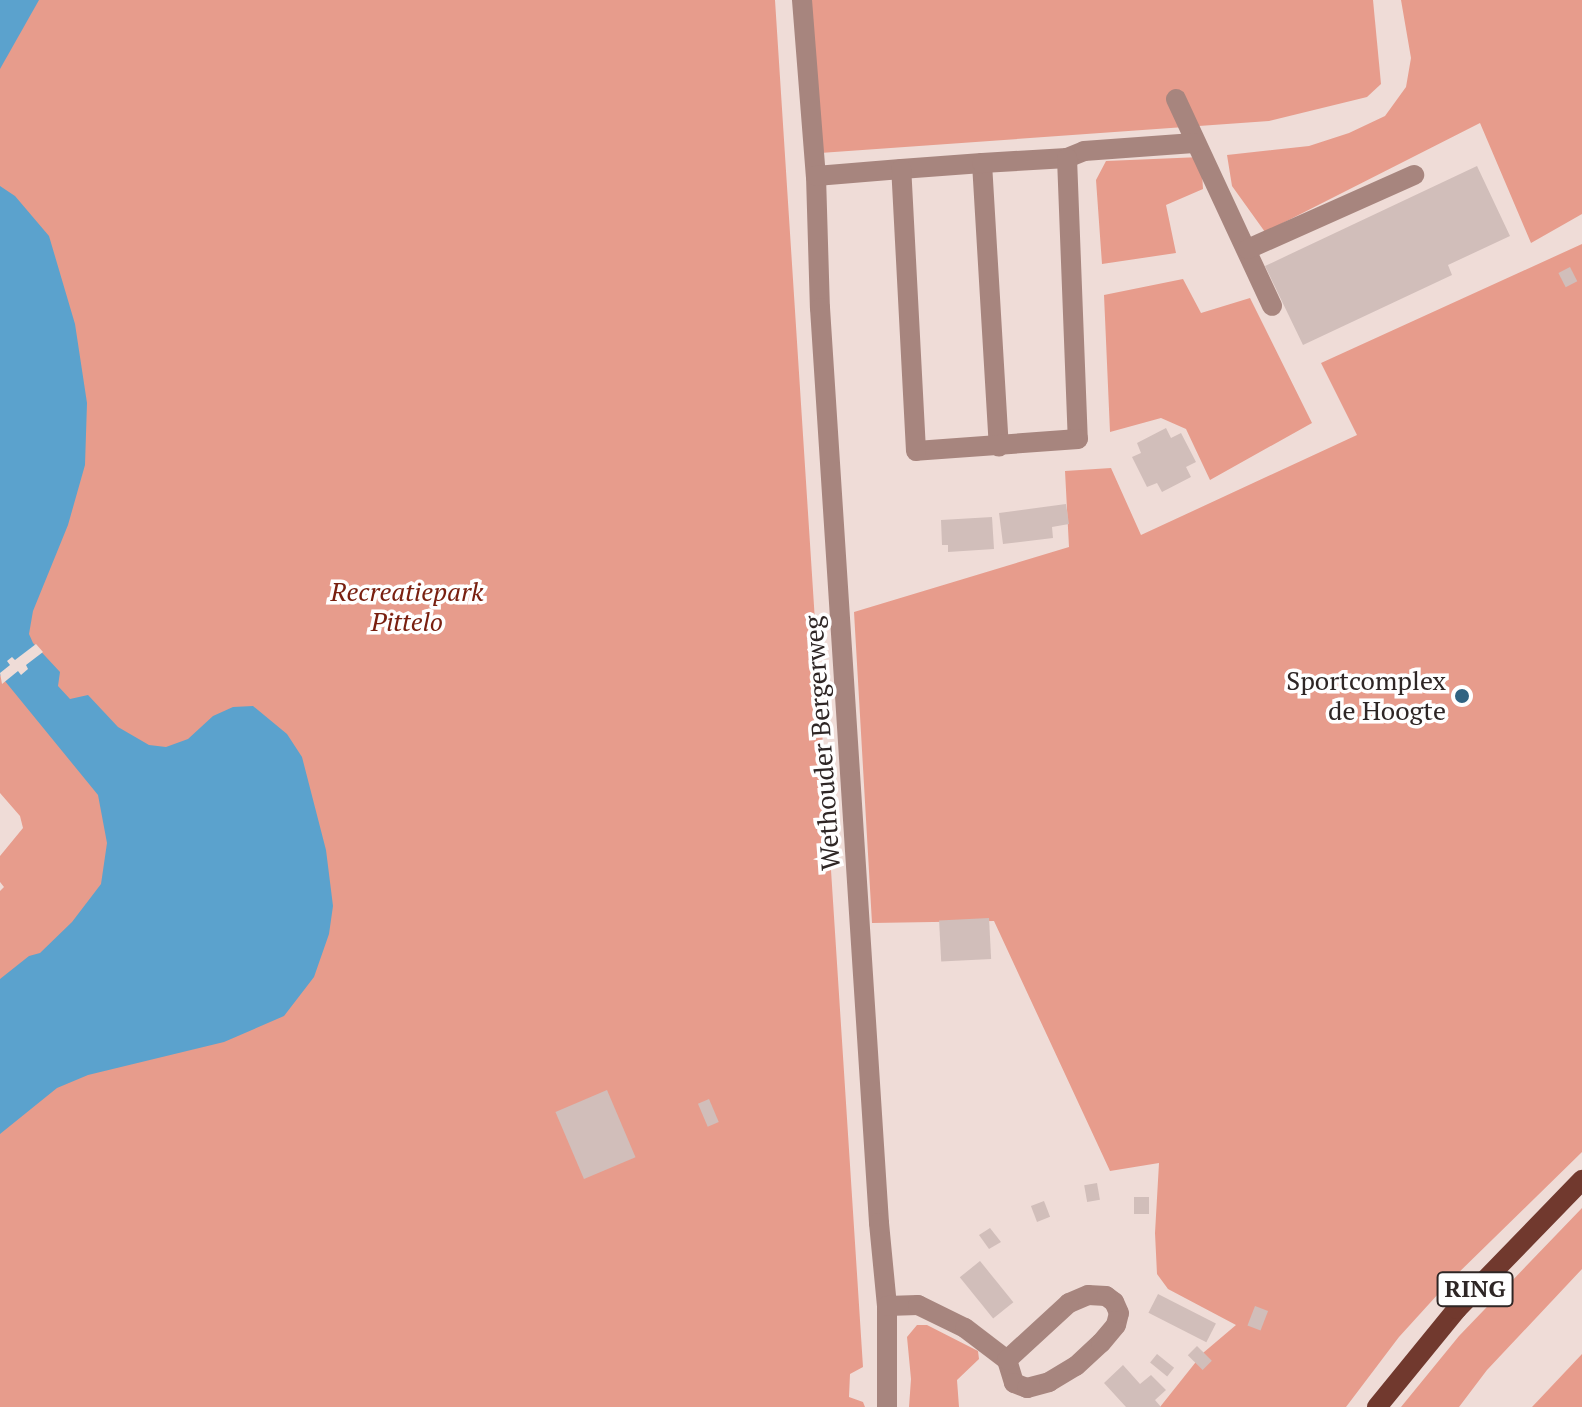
<!DOCTYPE html>
<style>
body{margin:0}
#map{position:relative;width:1582px;height:1407px;overflow:hidden;background:#efdcd7;font-family:"PT Serif",serif}
div>[style]{position:absolute}
[style*='--x']{left:calc(var(--x)*1px);top:calc(var(--y)*1px);width:calc(var(--w)*1px);rotate:calc(var(--a)*1deg)}
.green>*{inset:0;background:#e79c8c}
.water>*{inset:0;background:#5ba2cd}
.pier>*{inset:0;background:#efdcd7}
.building>*{inset:0;background:#d1beba;transform-origin:0 0}
.minor>*{height:20px;margin:-10px;padding:0 10px;transform-origin:10px;border-radius:10px;background:#a7857e}
.major>*{height:20px;margin:-10px;padding:0 10px;transform-origin:10px;border-radius:10px;background:#71392e}
.dots>*{width:22px;height:22px;translate:-50% -50%;box-sizing:border-box;border:4px solid #fff;border-radius:50%}
span{translate:-50% -50%;white-space:nowrap;text-align:center;line-height:1.15;-webkit-text-stroke:7px #fff;paint-order:stroke}
.shield-label span{padding:2px 6px;background:#fff;border:2px solid;border-radius:6px;-webkit-text-stroke-width:0}
.shield-label{font-size:24px;color:#2e2625;font-weight:700}
.park-label{font-size:26px;color:#792010;font-style:italic}
.poi-label{font-size:26px;color:#2e2625}
.right{translate:-100% -50%;text-align:right}
.street-label{font-size:26px;color:#2e2625}
</style>
<div id="map">
<div class="green">
<div style="clip-path:polygon(0 0,775px 0,863px 1367px,850px 1374px,849px 1397px,863px 1402px,865px 1407px,0 1407px,0 891px,4px 887px,0 882px,0 856px,23px 828px,20px 816px,0 793px)"></div>
<div style="clip-path:polygon(809px 0,1373px 0,1381px 84px,1367px 97px,1269px 121px,820px 153px)"></div>
<div style="clip-path:polygon(1401px 0,1582px 0,1582px 214px,1531px 243px,1480px 123px,1265px 232px,1232px 186px,1227px 155px,1309px 146px,1349px 133px,1385px 116px,1406px 87px,1411px 58px)"></div>
<div style="clip-path:polygon(1201px 157px,1203px 189px,1166px 205px,1176px 253px,1102px 264px,1096px 180px,1106px 161px)"></div>
<div style="clip-path:polygon(1582px 244px,1582px 1152px,1449px 1282px,1399px 1337px,1346px 1407px,1160px 1407px,1203px 1353px,1236px 1325px,1168px 1289px,1157px 1274px,1155px 1233px,1159px 1163px,1110px 1171px,994px 921px,872px 923px,854px 612px,1069px 547px,1065px 471px,1111px 468px,1141px 535px,1357px 435px,1321px 363px)"></div>
<div style="clip-path:polygon(1183px 279px,1201px 313px,1250px 298px,1312px 423px,1210px 480px,1186px 429px,1161px 418px,1110px 432px,1104px 295px)"></div>
<div style="clip-path:polygon(1582px 1208px,1582px 1269px,1487px 1370px,1459px 1407px,1401px 1407px,1459px 1336px)"></div>
<div style="clip-path:polygon(917px 1325px,927px 1325px,978px 1351px,979px 1359px,957px 1380px,959px 1407px,909px 1407px,911px 1379px,907px 1337px)"></div>
<div style="clip-path:polygon(1582px 1354px,1582px 1407px,1532px 1407px)"></div>
</div>
<div class="water">
<div style="clip-path:polygon(0 0,39px 0,0 69px)"></div>
<div style="clip-path:polygon(0 186px,15px 196px,49px 236px,75px 324px,87px 403px,85px 465px,68px 525px,33px 611px,29px 634px,33px 643px,60px 672px,58px 686px,70px 699px,88px 695px,118px 727px,149px 745px,166px 747px,188px 739px,213px 716px,233px 707px,253px 706px,287px 734px,302px 757px,326px 850px,333px 906px,329px 934px,314px 977px,284px 1016px,224px 1042px,88px 1075px,57px 1088px,0 1134px,0 979px,29px 956px,40px 953px,72px 922px,101px 884px,107px 843px,98px 795px,0 675px)"></div>
</div>
<div class="pier">
<div style="clip-path:polygon(36px 644px,43px 652px,26px 665px,28px 669px,21px 675px,18px 671px,2px 684px,0 673px,10px 665px,7px 661px,12px 657px,15px 660px)"></div>
</div>
<div class="building">
<div style="clip-path:polygon(1477px 166px,1510px 236px,1448px 265px,1452px 275px,1303px 345px,1265px 266px)"></div>
<div style="left:1570px;top:267px;width:16px;height:13px;rotate:63deg"></div>
<div style="clip-path:polygon(1166px 428px,1171px 438px,1181px 433px,1196px 462px,1186px 467px,1191px 477px,1162px 492px,1157px 483px,1147px 487px,1132px 457px,1141px 453px,1137px 443px)"></div>
<div style="clip-path:polygon(1066px 504px,1069px 524px,1052px 527px,1053px 538px,1003px 544px,999px 513px)"></div>
<div style="clip-path:polygon(992px 517px,994px 549px,948px 552px,948px 545px,942px 545px,941px 520px)"></div>
<div style="left:989px;top:918px;width:41px;height:50px;rotate:87deg"></div>
<div style="left:607px;top:1090px;width:73px;height:56px;rotate:67deg"></div>
<div style="left:709px;top:1099px;width:25px;height:12px;rotate:67deg"></div>
<div style="left:1097px;top:1183px;width:17px;height:13px;rotate:80deg"></div>
<div style="left:1134px;top:1197px;width:15px;height:17px"></div>
<div style="left:1044px;top:1201px;width:17px;height:14px;rotate:69deg"></div>
<div style="clip-path:polygon(990px 1228px,1001px 1242px,989px 1249px,979px 1235px)"></div>
<div style="left:980px;top:1261px;width:53px;height:26px;rotate:51deg"></div>
<div style="left:1158px;top:1294px;width:65px;height:21px;rotate:27deg"></div>
<div style="left:1255px;top:1306px;width:14px;height:21px;rotate:21deg"></div>
<div style="left:1197px;top:1346px;width:21px;height:13px;rotate:45deg"></div>
<div style="left:1157px;top:1354px;width:22px;height:11px;rotate:39deg"></div>
<div style="clip-path:polygon(1123px 1365px,1140px 1384px,1151px 1375px,1166px 1390px,1155px 1400px,1161px 1407px,1126px 1407px,1104px 1383px)"></div>
</div>
<div class="minor">
<div style="--x:802;--y:0;--w:177;--a:85.5"></div>
<div style="--x:816;--y:176;--w:132;--a:88.3"></div>
<div style="--x:820;--y:308;--w:917;--a:86.31"></div>
<div style="--x:879;--y:1223;--w:83;--a:84.5"></div>
<div style="--x:887;--y:1306;--w:101;--a:90"></div>
<div style="--x:1176;--y:99;--w:228;--a:65.1"></div>
<div style="--x:1067;--y:158;--w:18;--a:-22"></div>
<div style="--x:1084;--y:151;--w:110;--a:-4.2"></div>
<div style="--x:982;--y:163;--w:284;--a:86.6"></div>
<div style="--x:816;--y:176;--w:85;--a:-4.7"></div>
<div style="--x:901;--y:169;--w:81;--a:-4.2"></div>
<div style="--x:982;--y:163;--w:85;--a:-3.4"></div>
<div style="--x:1067;--y:158;--w:281;--a:87.8"></div>
<div style="--x:1078;--y:439;--w:162;--a:175.8"></div>
<div style="--x:916;--y:451;--w:282;--a:-93"></div>
<div style="--x:1248;--y:249;--w:182;--a:-24"></div>
<div style="--x:887;--y:1306;--w:31;--a:-2"></div>
<div style="--x:918;--y:1305;--w:52;--a:26.1"></div>
<div style="--x:965;--y:1328;--w:53;--a:37.3"></div>
<div style="--x:1007;--y:1360;--w:24;--a:73"></div>
<div style="--x:1014;--y:1383;--w:14;--a:21"></div>
<div style="--x:1027;--y:1388;--w:23;--a:-15"></div>
<div style="--x:1049;--y:1382;--w:31;--a:-31"></div>
<div style="--x:1076;--y:1366;--w:34;--a:-43"></div>
<div style="--x:1101;--y:1343;--w:23;--a:-50"></div>
<div style="--x:1116;--y:1325;--w:12;--a:-76"></div>
<div style="--x:1119;--y:1313;--w:12;--a:-114"></div>
<div style="--x:1114;--y:1302;--w:10;--a:-143"></div>
<div style="--x:1106;--y:1296;--w:18;--a:-177"></div>
<div style="--x:1088;--y:1295;--w:21;--a:157"></div>
<div style="--x:1069;--y:1303;--w:84;--a:137.4"></div>
</div>
<div class="major">
<div style="--x:1377;--y:1407;--w:127;--a:-50.8"></div>
<div style="--x:1457;--y:1309;--w:180;--a:-45.9"></div>
</div>
<div class="dots">
<div style="left:1462px;top:696px;background:#316381"></div>
</div>
<div class="shield-label">
<span style="left:1475px;top:1289px">RING</span>
</div>
<div class="park-label">
<span style="left:407px;top:607px">Recreatiepark<br>Pittelo</span>
</div>
<div class="poi-label">
<span class="right" style="left:1446px;top:696px">Sportcomplex<br>de Hoogte</span>
</div>
<div class="street-label">
<span style="left:822px;top:743px;rotate:-94deg">Wethouder Bergerweg</span>
</div>
</div>
